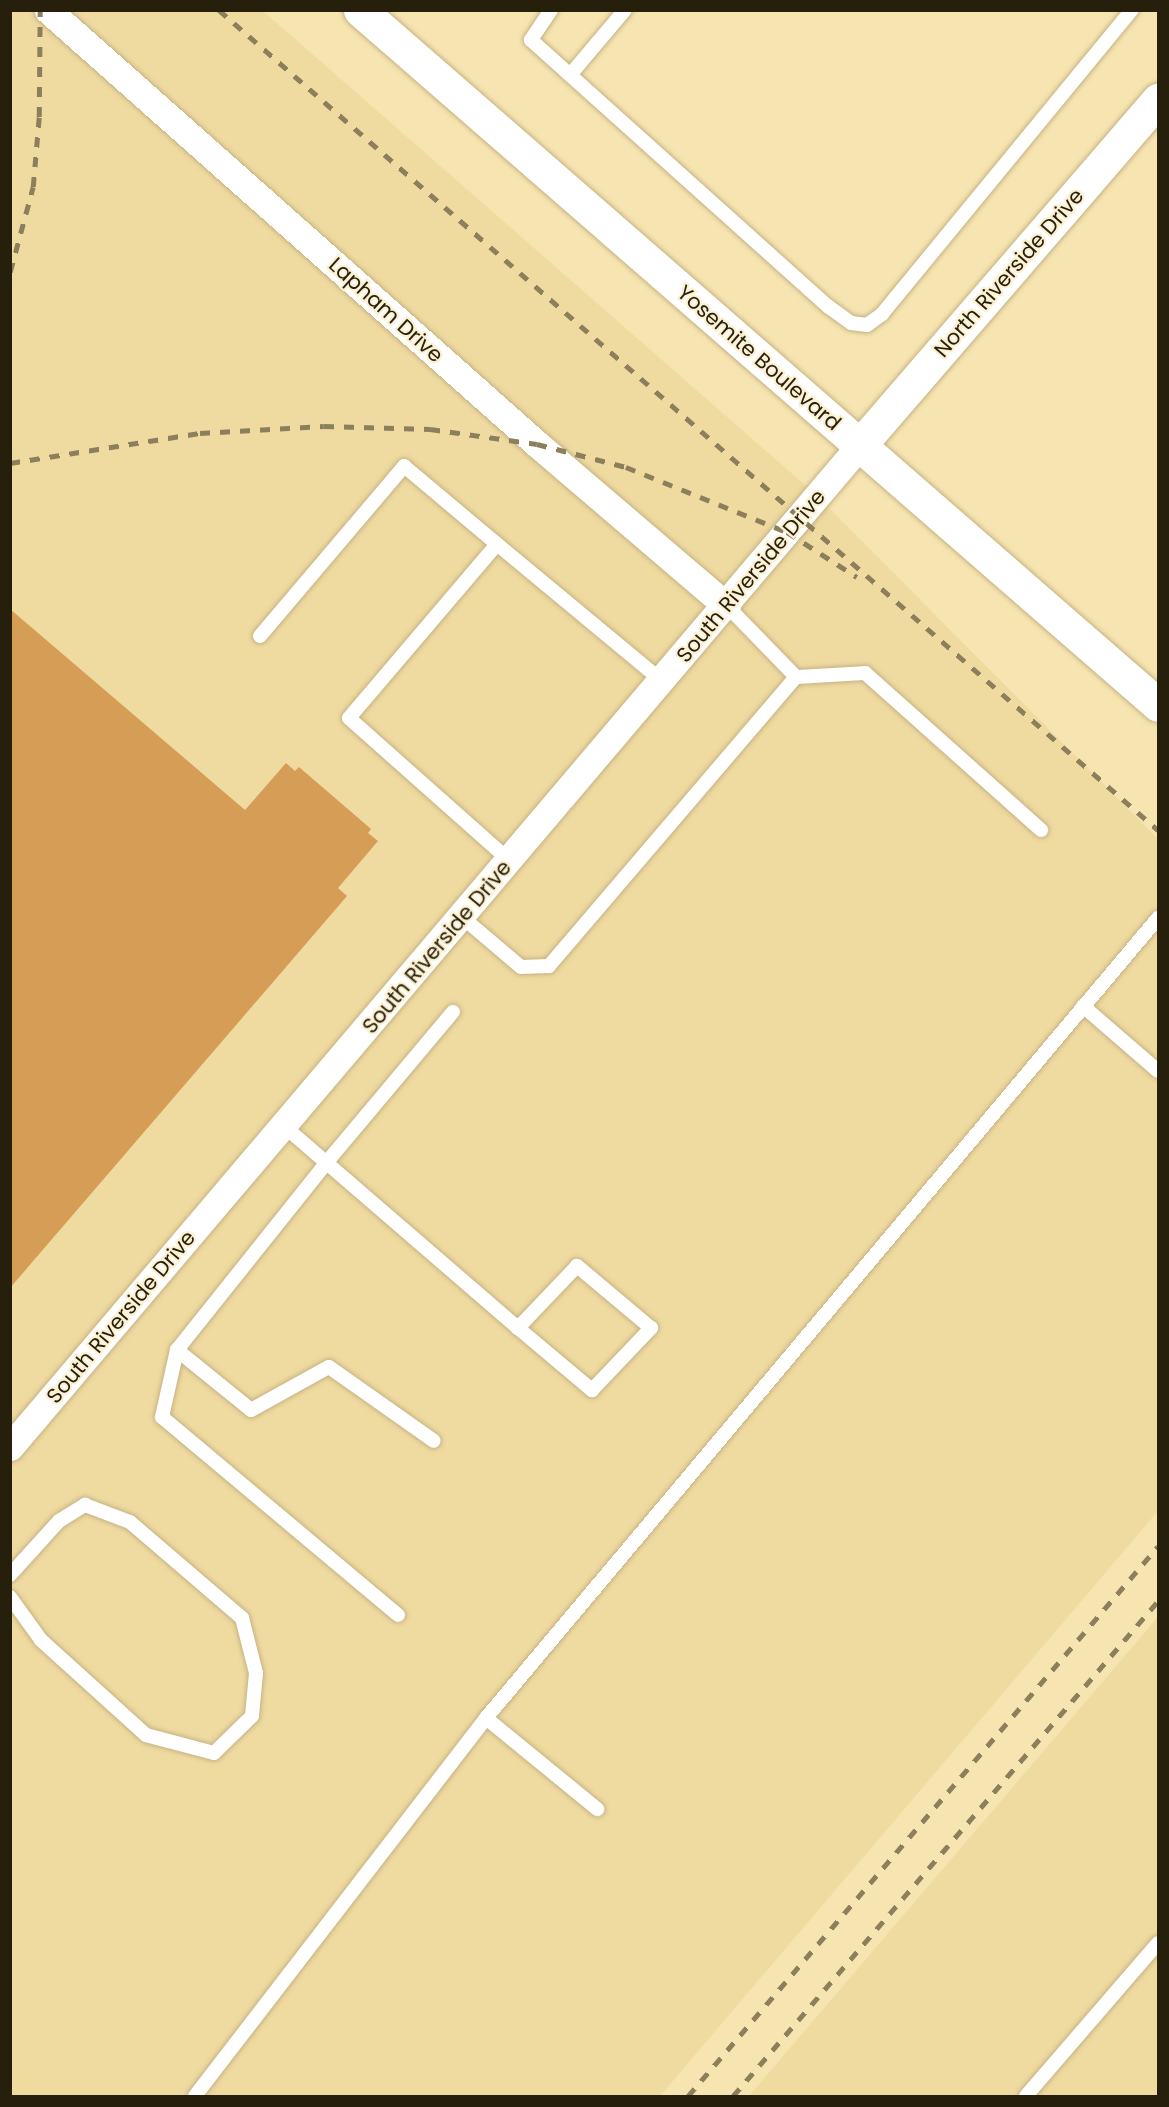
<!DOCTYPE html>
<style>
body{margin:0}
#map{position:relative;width:1169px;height:2107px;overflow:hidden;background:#f6e4b1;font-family:Poppins,sans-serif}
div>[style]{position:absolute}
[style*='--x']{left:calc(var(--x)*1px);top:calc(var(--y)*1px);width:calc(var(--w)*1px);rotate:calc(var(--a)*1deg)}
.built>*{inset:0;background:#efdaa0}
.building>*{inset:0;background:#d59d56}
.roads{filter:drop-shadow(0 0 2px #c5b382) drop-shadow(0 0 2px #c5b382)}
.lane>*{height:14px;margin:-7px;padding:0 7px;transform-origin:7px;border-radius:7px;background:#fff}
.street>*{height:27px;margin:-13.5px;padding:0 13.5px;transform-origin:13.5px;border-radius:13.5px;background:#fff}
.secondary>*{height:33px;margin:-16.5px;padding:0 16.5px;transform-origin:16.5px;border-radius:16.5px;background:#fff}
.primary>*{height:33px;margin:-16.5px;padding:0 16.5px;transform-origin:16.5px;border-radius:16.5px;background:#fff}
.rail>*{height:4.5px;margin-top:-2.25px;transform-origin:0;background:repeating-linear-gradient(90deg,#8b7f5c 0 10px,transparent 0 20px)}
span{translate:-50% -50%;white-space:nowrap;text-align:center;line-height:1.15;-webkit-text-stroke:4.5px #fcf1d3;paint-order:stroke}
.street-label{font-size:21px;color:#261f0c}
.frame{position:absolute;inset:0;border:12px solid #261f0c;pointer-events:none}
</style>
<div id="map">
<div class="built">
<div style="clip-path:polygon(11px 11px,263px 11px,813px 492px,1158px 839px,1158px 1511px,660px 2096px,11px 2096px)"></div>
<div style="clip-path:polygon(1158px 1617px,1158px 2096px,749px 2096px)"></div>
</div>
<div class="building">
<div style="clip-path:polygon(10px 609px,245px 810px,286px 763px,295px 771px,299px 767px,371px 829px,368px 833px,378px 841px,338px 888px,347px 896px,10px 1288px)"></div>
</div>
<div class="roads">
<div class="lane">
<div style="--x:551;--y:10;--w:36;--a:124"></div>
<div style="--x:531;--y:40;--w:400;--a:41.9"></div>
<div style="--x:829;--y:307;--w:27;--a:36"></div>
<div style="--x:851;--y:323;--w:16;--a:7"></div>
<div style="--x:867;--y:325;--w:19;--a:-36"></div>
<div style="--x:882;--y:314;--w:394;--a:-50.6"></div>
<div style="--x:570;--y:75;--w:85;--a:-49.8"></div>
<div style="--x:727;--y:606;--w:99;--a:45.8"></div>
<div style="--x:260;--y:636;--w:223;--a:-49.7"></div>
<div style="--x:404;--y:466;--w:121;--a:40"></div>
<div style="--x:510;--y:861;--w:215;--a:-138.4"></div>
<div style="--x:349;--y:718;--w:228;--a:-49.6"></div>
<div style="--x:497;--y:544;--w:216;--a:39.7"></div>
<div style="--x:462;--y:917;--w:77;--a:40.3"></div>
<div style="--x:521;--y:967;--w:28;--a:-2"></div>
<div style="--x:549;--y:966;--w:380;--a:-49.5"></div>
<div style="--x:796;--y:677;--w:69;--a:-3.3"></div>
<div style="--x:865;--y:673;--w:236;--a:41.7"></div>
<div style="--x:1083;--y:1006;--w:99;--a:40.9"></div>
<div style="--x:284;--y:1126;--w:309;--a:40.8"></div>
<div style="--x:518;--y:1328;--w:97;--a:40"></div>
<div style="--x:592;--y:1390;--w:86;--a:-46.4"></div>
<div style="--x:651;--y:1328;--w:97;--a:-140"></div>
<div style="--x:577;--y:1266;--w:86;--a:133.6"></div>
<div style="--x:177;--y:1350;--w:95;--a:39"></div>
<div style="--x:251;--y:1410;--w:89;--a:-28.9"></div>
<div style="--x:329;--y:1367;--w:128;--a:35.2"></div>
<div style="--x:10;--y:1575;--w:73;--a:-47.8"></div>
<div style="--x:59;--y:1521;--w:31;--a:-32"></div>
<div style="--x:85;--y:1505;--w:48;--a:20.7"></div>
<div style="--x:130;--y:1522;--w:148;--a:40.6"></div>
<div style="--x:242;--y:1618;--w:57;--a:75.7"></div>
<div style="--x:256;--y:1673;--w:43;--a:95.3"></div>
<div style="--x:252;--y:1716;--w:53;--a:135.8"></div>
<div style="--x:214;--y:1753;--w:70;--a:-165.2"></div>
<div style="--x:146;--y:1735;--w:142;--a:-137.9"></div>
<div style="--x:41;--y:1640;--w:53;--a:-125.8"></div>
<div style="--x:398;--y:1615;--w:308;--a:-140"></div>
<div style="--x:162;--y:1417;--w:69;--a:-77.4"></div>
<div style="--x:177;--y:1350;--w:241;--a:-51.4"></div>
<div style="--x:327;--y:1162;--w:196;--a:-50"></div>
<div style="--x:486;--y:1718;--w:144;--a:39.3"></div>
<div style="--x:195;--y:2096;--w:477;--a:-52.4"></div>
<div style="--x:486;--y:1718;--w:1045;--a:-49.97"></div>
<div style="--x:1026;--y:2096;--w:202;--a:-49.2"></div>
</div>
<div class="street">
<div style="--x:48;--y:10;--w:654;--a:41.59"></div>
<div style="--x:537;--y:444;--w:250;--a:40.5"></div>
<div style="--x:10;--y:1447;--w:1314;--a:-49.69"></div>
</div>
<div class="secondary">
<div style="--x:860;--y:445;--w:456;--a:-49.2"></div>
</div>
<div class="primary">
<div style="--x:360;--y:10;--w:1058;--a:41.05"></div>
</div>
</div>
<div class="rail">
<div style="--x:219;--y:10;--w:1247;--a:41.13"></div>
<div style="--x:10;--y:272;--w:88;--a:-74.9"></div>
<div style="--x:33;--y:187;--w:70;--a:-85.1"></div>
<div style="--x:39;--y:117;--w:107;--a:-89.5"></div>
<div style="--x:10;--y:463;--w:192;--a:-9"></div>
<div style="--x:200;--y:433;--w:124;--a:-3.2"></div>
<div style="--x:324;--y:426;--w:106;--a:1.6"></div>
<div style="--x:430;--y:429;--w:108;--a:8"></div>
<div style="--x:537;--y:444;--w:92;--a:14.5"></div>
<div style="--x:626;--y:467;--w:174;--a:22"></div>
<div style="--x:787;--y:532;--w:83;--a:32.7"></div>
<div style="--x:688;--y:2096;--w:723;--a:-49.48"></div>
<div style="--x:733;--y:2096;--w:652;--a:-49.35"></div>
</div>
<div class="street-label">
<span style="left:1009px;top:273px;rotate:-49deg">North Riverside Drive</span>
<span style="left:386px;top:310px;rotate:42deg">Lapham Drive</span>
<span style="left:759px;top:358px;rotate:41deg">Yosemite Boulevard</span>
<span style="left:751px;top:576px;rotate:-50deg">South Riverside Drive</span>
<span style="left:437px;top:947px;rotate:-50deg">South Riverside Drive</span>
<span style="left:121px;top:1317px;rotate:-50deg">South Riverside Drive</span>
</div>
<div class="frame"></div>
</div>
